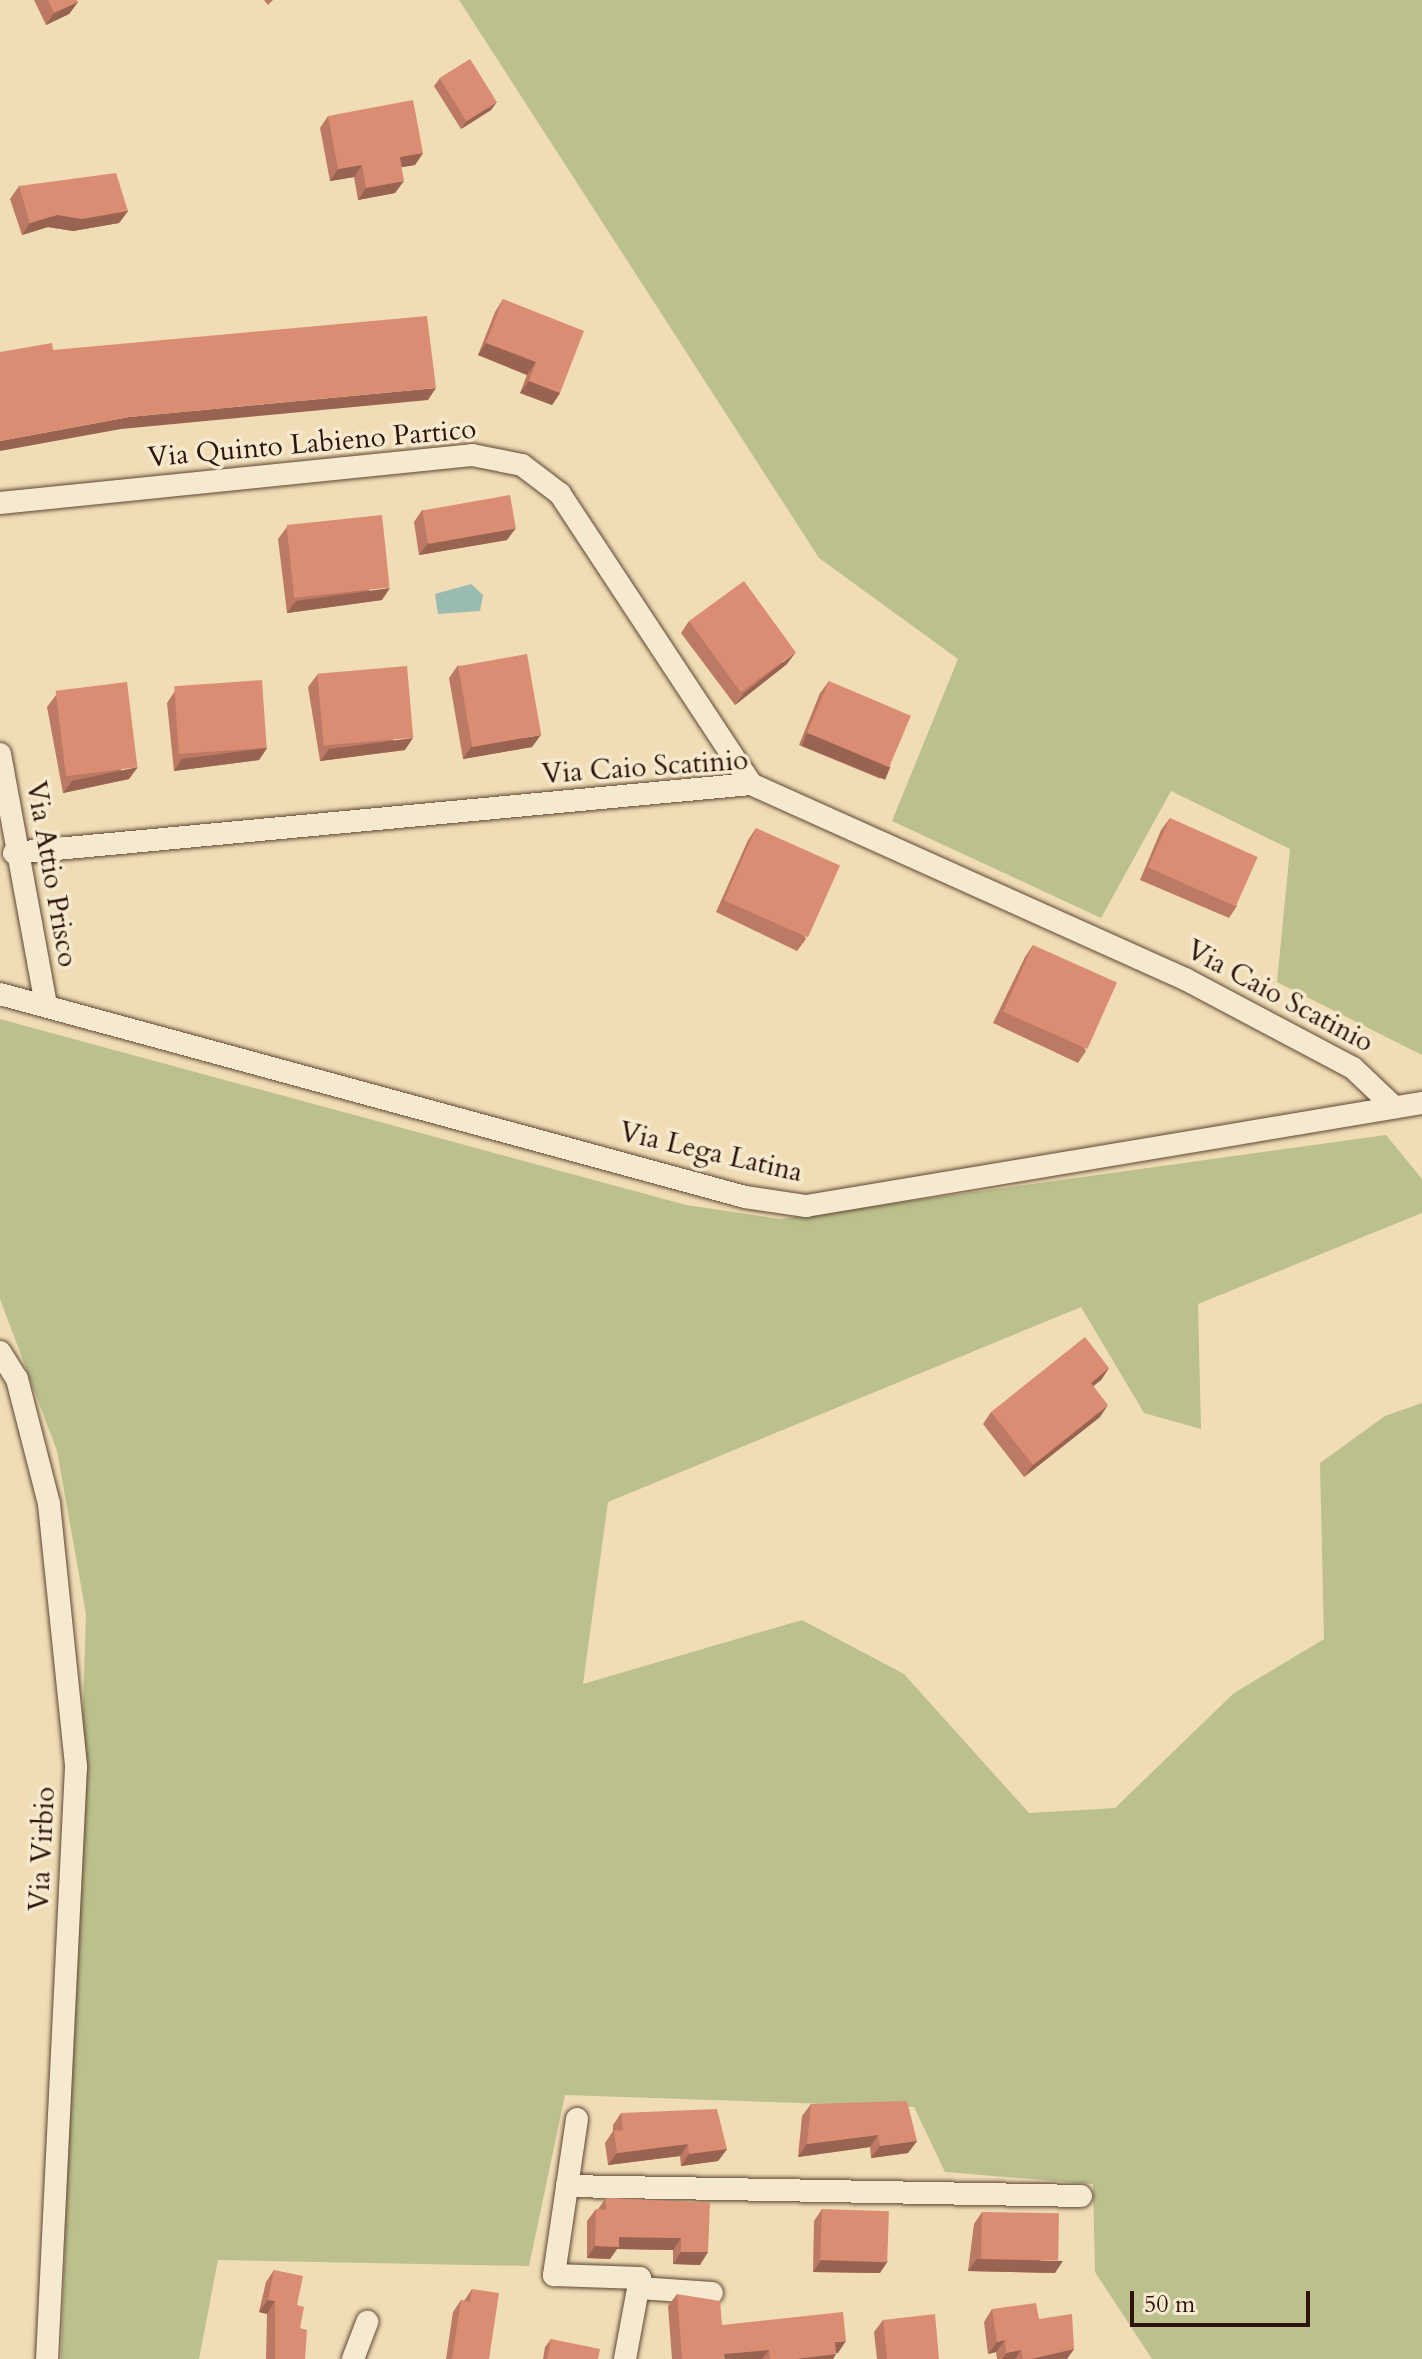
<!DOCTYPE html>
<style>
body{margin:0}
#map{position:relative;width:1422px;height:2359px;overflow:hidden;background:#f0ddb5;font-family:Cardo,serif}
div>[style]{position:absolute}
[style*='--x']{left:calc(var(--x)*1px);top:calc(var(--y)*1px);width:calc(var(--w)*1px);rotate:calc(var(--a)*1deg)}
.green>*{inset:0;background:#bbc08c}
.water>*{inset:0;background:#9abbaf}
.roads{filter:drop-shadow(0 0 2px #5e4633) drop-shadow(0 0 2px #5e4633)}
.street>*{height:22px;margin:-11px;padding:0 11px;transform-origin:11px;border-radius:11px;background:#f5e9cf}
.wall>*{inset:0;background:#bc7964}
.shaded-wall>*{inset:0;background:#996351;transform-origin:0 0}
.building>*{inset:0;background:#db8d74;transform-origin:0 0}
span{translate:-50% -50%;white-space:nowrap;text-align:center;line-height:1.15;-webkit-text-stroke:7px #f5e9cf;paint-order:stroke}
.street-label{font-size:28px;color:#2d1308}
.scale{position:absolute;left:1130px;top:2291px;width:180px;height:36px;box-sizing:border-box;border:4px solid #2d1308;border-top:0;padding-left:10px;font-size:24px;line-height:28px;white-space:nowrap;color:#2d1308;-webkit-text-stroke:6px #f5e9cf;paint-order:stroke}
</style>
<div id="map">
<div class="green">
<div style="clip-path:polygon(459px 0,1422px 0,1422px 1055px,1277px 982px,1290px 849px,1171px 791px,1101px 918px,892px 821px,958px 659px,819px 558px)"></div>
<div style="clip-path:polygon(0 1019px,686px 1205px,780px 1219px,1386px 1135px,1422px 1179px,1422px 1213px,1198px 1304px,1201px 1429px,1144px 1413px,1081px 1307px,608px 1502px,583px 1684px,802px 1620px,904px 1674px,1029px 1813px,1115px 1808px,1234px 1693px,1324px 1639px,1320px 1463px,1385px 1416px,1422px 1403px,1422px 2359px,1152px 2359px,1095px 2272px,1093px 2184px,945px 2172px,914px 2107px,565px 2095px,529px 2266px,218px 2260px,199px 2359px,61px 2359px,86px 1614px,57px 1451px,0 1299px)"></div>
</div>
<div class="water">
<div style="clip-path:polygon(471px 584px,483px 595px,480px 611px,438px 614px,435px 594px)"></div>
</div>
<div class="roads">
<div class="street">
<div style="--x:0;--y:503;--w:474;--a:-5.8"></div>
<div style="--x:472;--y:455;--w:51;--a:11.3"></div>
<div style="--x:522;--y:465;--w:48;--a:37.3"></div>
<div style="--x:560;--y:494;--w:347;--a:56.6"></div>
<div style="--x:0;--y:754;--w:254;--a:79.6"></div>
<div style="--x:14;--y:853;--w:740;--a:-5.35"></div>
<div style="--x:751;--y:784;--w:476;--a:24.2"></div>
<div style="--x:1185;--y:979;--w:190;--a:27.9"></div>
<div style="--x:1353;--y:1068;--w:57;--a:43.6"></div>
<div style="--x:0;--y:994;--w:772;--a:15.24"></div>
<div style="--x:745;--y:1197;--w:62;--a:8.4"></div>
<div style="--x:806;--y:1206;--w:625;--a:-9.49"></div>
<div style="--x:0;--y:1352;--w:32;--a:58"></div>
<div style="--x:17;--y:1379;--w:129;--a:75.6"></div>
<div style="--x:49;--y:1504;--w:264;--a:84.1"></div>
<div style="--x:76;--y:1767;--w:593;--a:92.8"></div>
<div style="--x:577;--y:2119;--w:158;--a:98.4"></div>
<div style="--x:554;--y:2275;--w:86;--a:2"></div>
<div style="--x:640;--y:2278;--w:82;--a:100.5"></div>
<div style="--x:567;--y:2186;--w:514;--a:1.11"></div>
<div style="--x:639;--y:2288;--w:73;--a:3.9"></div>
<div style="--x:353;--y:2359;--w:40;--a:-69"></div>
</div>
</div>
<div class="wall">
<div style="clip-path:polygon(34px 0,76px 0,78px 2px,69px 14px,46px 25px)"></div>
<div style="clip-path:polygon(264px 0,273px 0,268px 5px)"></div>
<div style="clip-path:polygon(440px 78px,491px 110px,461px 129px,434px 86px)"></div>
<div style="clip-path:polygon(328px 116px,423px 153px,415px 165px,401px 167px,395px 193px,358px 200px,354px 177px,330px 181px,320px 128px)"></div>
<div style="clip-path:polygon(19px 186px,128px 211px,119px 223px,73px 231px,48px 227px,22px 235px,10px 199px)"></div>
<div style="clip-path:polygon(503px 299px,560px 393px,552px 405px,520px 393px,527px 375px,478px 355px,495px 312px)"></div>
<div style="clip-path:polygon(422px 510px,507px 540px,419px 555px,414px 522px)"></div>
<div style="clip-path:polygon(287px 527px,382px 600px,287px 613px,278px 539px)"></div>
<div style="clip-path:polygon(689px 621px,787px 664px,735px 705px,681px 633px)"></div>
<div style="clip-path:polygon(458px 665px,532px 747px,463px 759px,449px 678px)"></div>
<div style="clip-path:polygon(317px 675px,405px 750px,320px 761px,308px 687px)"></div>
<div style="clip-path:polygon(829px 681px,881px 779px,799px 745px,820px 693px)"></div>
<div style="clip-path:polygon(175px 691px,267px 748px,259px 760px,174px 771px,167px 703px)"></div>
<div style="clip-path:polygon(56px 695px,129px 779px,63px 793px,47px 707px)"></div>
<div style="clip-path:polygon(1170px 818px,1237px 906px,1229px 918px,1140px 880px,1161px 830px)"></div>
<div style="clip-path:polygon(756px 828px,806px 939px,797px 951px,716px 912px,748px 840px)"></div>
<div style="clip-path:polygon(1033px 945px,1086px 1051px,1078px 1063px,993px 1023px,1025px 957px)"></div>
<div style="clip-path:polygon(1109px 1368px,1101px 1380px,1093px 1386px,1100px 1417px,1024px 1477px,983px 1424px,991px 1412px)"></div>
<div style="clip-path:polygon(811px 2104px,917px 2141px,908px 2153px,871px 2158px,870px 2147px,798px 2157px,802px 2116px)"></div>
<div style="clip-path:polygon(621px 2113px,727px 2149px,718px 2161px,681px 2166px,680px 2156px,608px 2165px,605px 2143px,613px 2131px,613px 2125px)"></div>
<div style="clip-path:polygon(606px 2198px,710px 2203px,700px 2265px,673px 2264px,673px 2250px,617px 2249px,610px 2259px,587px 2258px,587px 2221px,596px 2209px,598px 2209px)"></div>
<div style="clip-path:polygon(822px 2209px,880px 2273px,813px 2272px,814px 2221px)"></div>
<div style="clip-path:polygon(982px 2212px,1055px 2273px,968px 2271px,974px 2224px)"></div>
<div style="clip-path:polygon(274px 2270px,297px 2305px,305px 2359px,266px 2359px,267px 2314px,259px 2312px,266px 2282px)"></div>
<div style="clip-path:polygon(472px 2289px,489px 2359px,446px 2359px,453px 2312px,461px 2300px,464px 2301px)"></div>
<div style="clip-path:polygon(677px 2294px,722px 2325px,838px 2353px,836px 2353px,833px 2359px,672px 2359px,668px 2306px)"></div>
<div style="clip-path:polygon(992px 2309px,1039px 2319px,1074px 2349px,1067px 2359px,997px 2359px,996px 2352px,988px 2354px,984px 2322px)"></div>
<div style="clip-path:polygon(883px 2320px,939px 2359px,877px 2359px,874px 2332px)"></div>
<div style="clip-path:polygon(551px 2339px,598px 2359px,543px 2359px,545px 2347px)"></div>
</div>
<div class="shaded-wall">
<div style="clip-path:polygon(78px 2px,69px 14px,46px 25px,54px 13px)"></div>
<div style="clip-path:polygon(497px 102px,491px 110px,461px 129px,467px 121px)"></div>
<div style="clip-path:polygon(423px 153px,415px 165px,391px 169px,400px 157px)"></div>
<div style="clip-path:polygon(362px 165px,354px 177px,330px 181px,338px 169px)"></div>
<div style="clip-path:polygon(404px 181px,395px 193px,358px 200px,366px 188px)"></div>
<div style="clip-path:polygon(128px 211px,119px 223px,73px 231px,48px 227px,22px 235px,30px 223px,57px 215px)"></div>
<div style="clip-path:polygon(486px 343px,536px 362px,527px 375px,478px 355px)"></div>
<div style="clip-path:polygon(529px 381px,560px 393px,552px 405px,520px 393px)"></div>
<div style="clip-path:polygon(436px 388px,428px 400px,121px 429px,0 451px,0 441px,129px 417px)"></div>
<div style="clip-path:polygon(516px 528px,507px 540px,419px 555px,428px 543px)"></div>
<div style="clip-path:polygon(390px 588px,382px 600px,287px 613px,296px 601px)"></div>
<div style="clip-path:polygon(796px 652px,787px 664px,735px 705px,744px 693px)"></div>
<div style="left:807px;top:733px;width:90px;height:14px;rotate:22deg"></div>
<div style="clip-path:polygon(541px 735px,532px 747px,463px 759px,471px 747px)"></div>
<div style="clip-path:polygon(413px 738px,405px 750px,320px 761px,329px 749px)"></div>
<div style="clip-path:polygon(267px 748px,259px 760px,174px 771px,182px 759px)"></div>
<div style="clip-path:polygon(138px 767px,129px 779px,63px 793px,72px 781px)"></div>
<div style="clip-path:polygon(1109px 1368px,1101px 1380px,1082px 1395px,1091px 1383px)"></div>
<div style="clip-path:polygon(1108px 1405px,1100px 1417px,1024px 1477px,1033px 1465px)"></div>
<div style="clip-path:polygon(878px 2135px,870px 2147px,798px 2157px,807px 2144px)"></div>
<div style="clip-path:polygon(917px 2141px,908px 2153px,871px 2158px,880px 2146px)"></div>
<div style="clip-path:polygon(688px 2144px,680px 2156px,608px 2165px,617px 2153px)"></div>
<div style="clip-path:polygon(727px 2149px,718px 2161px,681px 2166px,689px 2154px)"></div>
<div style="clip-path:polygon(619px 2237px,681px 2238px,673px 2250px,617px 2249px,610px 2259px,587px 2258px,595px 2246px)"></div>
<div style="clip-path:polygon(681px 2252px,708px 2252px,700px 2265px,673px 2264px)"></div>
<div style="clip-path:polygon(977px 2259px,1063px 2261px,1055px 2273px,968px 2271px)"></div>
<div style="clip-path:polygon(821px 2260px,888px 2261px,880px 2273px,813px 2272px)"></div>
<div style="clip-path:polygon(268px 2300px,275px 2301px,267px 2314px,259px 2312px)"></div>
<div style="clip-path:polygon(1005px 2340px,996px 2352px,988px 2354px,997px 2342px)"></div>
<div style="clip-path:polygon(846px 2341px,838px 2353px,826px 2354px,835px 2342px)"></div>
<div style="clip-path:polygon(1074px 2349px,1067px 2359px,1031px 2359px)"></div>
<div style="clip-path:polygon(769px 2350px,762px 2359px,721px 2359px,724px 2354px)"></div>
<div style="clip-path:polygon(1021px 2350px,1015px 2359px,1002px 2359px,1006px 2353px)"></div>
<div style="clip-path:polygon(836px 2354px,833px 2359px,795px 2359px)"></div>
</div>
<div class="building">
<div style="clip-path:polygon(48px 0,76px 0,78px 2px,54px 13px)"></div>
<div style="left:470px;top:59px;width:51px;height:36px;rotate:58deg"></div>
<div style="clip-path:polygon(413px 100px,423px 153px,400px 157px,404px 181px,366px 188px,362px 165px,338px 169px,328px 116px)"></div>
<div style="clip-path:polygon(116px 173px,128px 211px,82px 219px,57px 215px,30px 223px,19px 186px)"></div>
<div style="clip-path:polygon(503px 299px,584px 331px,560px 393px,529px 381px,536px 362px,486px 343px)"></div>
<div style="clip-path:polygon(427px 316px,436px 388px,129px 417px,0 441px,0 352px,52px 343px,53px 350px)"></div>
<div style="left:510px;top:495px;width:34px;height:89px;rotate:80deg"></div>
<div style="left:382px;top:515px;width:73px;height:96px;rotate:84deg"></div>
<div style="left:744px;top:581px;width:88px;height:68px;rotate:54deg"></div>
<div style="left:527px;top:654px;width:82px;height:70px;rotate:80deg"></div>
<div style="left:407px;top:666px;width:72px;height:90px;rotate:85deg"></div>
<div style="left:262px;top:680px;width:68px;height:88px;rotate:86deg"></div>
<div style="left:829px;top:681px;width:89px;height:56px;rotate:23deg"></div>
<div style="left:127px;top:682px;width:86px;height:72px;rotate:83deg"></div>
<div style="left:1170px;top:818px;width:96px;height:54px;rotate:24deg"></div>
<div style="left:756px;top:828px;width:92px;height:79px;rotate:24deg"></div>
<div style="left:1033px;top:945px;width:92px;height:73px;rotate:24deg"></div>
<div style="clip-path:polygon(1085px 1337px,1109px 1368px,1091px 1383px,1108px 1405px,1033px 1465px,991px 1412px)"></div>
<div style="clip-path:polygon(907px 2101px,917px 2141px,880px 2146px,878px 2135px,807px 2144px,811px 2104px)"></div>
<div style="clip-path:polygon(717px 2109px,727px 2149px,689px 2154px,688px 2144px,617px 2153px,614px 2131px,623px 2130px,621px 2113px)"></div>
<div style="clip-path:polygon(606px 2198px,710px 2203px,708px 2252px,681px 2252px,681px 2238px,619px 2237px,619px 2247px,595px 2246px,596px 2209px,606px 2210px)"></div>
<div style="left:822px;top:2209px;width:67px;height:51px;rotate:2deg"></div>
<div style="left:982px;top:2212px;width:77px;height:47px;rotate:1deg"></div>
<div style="clip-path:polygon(274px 2270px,303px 2276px,297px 2305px,304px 2307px,300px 2328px,307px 2330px,305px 2359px,275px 2359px,275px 2301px,268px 2300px)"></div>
<div style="clip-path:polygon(472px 2289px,499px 2293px,489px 2359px,452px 2359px,461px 2300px,470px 2302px)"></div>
<div style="clip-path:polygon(677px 2294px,720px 2301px,722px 2325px,843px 2312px,846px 2341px,835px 2342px,836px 2354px,795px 2359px,770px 2359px,769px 2350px,724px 2354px,725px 2359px,682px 2359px)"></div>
<div style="clip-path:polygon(1036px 2303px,1039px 2319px,1072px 2314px,1074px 2349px,1031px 2359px,1023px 2359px,1021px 2350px,1006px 2353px,1005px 2340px,997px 2342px,992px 2309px)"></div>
<div style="clip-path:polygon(935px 2314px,939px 2359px,887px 2359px,883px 2320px)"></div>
<div style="clip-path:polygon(551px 2339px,600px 2349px,598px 2359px,547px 2359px)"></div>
</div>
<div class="street-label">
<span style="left:312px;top:443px;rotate:-5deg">Via Quinto Labieno Partico</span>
<span style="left:645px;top:767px;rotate:-4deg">Via Caio Scatinio</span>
<span style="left:52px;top:874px;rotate:80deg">Via Attio Prisco</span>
<span style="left:1280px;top:996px;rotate:28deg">Via Caio Scatinio</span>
<span style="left:711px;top:1152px;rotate:13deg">Via Lega Latina</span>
<span style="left:42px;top:1849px;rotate:-87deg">Via Virbio</span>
</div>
<div class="scale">50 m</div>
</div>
